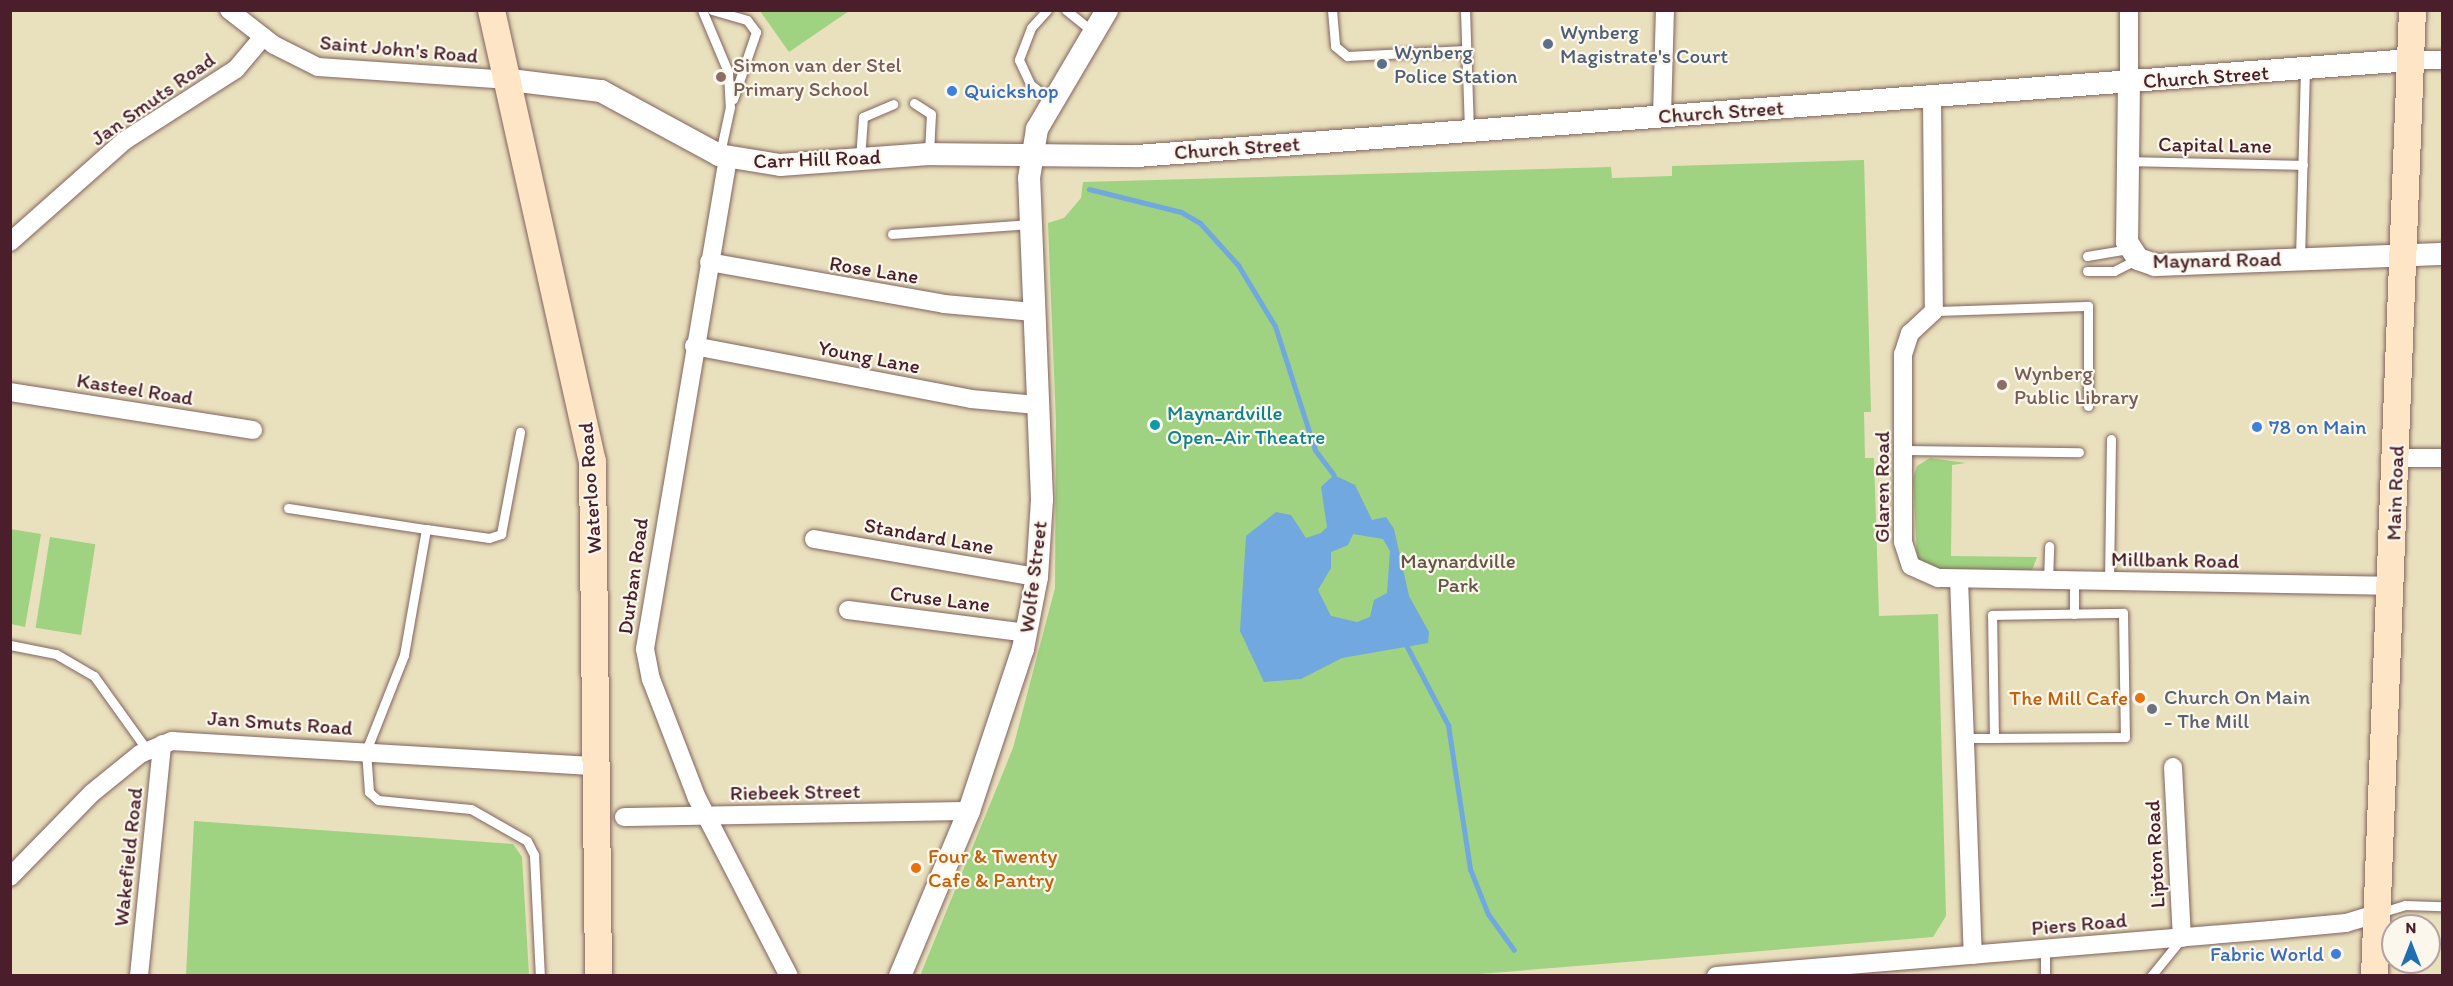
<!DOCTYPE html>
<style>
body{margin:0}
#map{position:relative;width:2453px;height:986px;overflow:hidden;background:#e9e0bd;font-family:Itim,sans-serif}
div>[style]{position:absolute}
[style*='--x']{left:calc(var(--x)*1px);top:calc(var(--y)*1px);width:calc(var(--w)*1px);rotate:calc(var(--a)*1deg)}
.green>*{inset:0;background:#9fd281;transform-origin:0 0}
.water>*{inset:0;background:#70a8df}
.stream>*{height:5px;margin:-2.5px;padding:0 2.5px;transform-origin:2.5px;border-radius:2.5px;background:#70a8df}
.roads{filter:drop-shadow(0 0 2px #82635e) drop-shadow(0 0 2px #82635e)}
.service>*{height:9px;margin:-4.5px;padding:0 4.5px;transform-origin:4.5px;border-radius:4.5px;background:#fff}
.minor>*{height:18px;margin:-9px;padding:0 9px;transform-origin:9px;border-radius:9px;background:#fff}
.tertiary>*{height:22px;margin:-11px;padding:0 11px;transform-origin:11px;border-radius:11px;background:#fff}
.secondary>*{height:27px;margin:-13.5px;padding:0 13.5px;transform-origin:13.5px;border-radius:13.5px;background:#fde5c5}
.dots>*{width:16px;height:16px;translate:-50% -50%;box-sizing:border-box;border:3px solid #fbf7ec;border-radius:50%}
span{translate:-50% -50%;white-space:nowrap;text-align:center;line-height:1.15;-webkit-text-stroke:4.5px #fbf7ec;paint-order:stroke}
.service-label{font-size:21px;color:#4e5e75}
.left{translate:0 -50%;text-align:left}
.street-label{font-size:21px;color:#4a1f2b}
.education-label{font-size:21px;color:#785e54}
.shop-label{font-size:21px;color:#366cbe}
.right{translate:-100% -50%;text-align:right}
.culture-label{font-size:21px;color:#0d838f}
.park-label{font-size:21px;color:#645545}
.worship-label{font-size:21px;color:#5b616d}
.food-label{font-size:21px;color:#c56008}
.frame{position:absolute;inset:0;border:12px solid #4a1f2b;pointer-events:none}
.north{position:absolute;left:2381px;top:914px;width:60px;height:60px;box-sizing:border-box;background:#fbf7ec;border:2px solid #b4a19f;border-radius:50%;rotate:0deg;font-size:16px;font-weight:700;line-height:24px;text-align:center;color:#4a1f2b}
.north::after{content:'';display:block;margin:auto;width:21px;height:27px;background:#1f6fb2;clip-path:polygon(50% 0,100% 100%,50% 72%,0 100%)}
</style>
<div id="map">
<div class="green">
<div style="clip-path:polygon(760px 11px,849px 11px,789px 52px)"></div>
<div style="clip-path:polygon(1864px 160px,1871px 412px,1864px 412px,1865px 458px,1874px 458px,1879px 616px,1938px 614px,1946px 916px,1933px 937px,1454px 976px,920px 976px,1013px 748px,1055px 588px,1056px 423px,1048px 223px,1064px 218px,1081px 198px,1083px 182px,1611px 167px,1612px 178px,1672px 176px,1672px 166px)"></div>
<div style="clip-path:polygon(1930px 458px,1966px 463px,1952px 465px,1951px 556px,2037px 557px,2032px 570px,1937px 569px,1917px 558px,1913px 478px,1917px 466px)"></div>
<div style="clip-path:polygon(10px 529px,41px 534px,25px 627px,11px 624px)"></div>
<div style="left:50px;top:537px;width:46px;height:92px;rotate:9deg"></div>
<div style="clip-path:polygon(194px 821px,513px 844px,522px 857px,529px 975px,186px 975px)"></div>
</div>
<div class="water">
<div style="clip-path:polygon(evenodd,1334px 475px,1355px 485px,1372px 520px,1386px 517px,1394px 529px,1409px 596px,1429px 632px,1428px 643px,1342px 658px,1301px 679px,1264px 682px,1240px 631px,1246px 536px,1276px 512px,1291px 515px,1306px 538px,1321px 533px,1327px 527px,1321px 487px,1334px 475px,1353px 534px,1383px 539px,1390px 551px,1387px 593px,1374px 600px,1370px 617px,1357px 622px,1331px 616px,1318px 590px,1331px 568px,1331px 552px,1348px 545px,1353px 534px)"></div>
</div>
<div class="stream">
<div style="--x:1089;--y:189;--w:95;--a:14"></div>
<div style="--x:1181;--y:212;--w:22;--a:30"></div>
<div style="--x:1200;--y:223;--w:57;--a:47.9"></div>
<div style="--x:1238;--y:265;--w:71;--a:58.8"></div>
<div style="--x:1275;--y:326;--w:130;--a:72.1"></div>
<div style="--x:1315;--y:450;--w:31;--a:53"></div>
<div style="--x:1405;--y:643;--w:93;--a:62.3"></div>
<div style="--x:1448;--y:725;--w:146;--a:81.3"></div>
<div style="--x:1470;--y:869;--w:48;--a:68.2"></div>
<div style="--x:1488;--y:914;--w:44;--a:54.2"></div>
</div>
<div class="roads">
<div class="service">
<div style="--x:702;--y:10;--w:67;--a:67.2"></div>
<div style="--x:728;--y:72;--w:35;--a:87"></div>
<div style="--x:730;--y:107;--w:47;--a:102.3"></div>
<div style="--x:712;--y:10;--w:36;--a:16"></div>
<div style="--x:747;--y:20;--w:15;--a:53"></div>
<div style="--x:756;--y:32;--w:71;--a:108.9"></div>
<div style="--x:1047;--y:10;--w:24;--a:132"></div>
<div style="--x:1031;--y:28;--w:34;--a:111"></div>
<div style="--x:1019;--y:60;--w:26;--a:65"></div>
<div style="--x:1030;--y:84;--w:28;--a:39"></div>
<div style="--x:1066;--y:10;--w:33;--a:39"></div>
<div style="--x:1332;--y:10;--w:36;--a:85"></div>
<div style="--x:1335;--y:46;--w:16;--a:40"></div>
<div style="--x:1347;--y:56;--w:119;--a:-2.9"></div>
<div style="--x:1465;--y:10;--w:120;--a:88.1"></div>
<div style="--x:914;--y:103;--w:20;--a:33"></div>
<div style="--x:931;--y:114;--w:39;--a:93"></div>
<div style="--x:860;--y:159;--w:42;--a:-85.9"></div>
<div style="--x:863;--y:117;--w:33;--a:-23"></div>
<div style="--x:2129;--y:161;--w:174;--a:1.3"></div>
<div style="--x:892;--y:234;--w:138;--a:-4.1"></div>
<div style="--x:2087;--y:256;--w:43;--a:-9.5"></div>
<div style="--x:2300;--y:259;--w:189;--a:-88.5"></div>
<div style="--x:2087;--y:271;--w:27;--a:0"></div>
<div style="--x:2114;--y:271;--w:27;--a:-27"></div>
<div style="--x:1934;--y:311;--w:154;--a:-1.9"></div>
<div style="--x:2088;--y:306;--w:100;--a:90"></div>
<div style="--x:1904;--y:450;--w:175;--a:0.7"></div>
<div style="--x:288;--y:508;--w:140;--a:8.7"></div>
<div style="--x:426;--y:529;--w:128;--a:99.9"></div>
<div style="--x:404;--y:655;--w:103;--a:111.6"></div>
<div style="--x:366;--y:751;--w:41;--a:85.8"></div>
<div style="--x:369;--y:792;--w:12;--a:42"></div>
<div style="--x:378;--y:800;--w:93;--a:5.5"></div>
<div style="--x:471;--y:809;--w:64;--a:29.7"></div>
<div style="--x:527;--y:841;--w:16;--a:63"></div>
<div style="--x:534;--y:855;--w:121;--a:87.2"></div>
<div style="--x:426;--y:529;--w:64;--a:8.1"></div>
<div style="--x:489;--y:538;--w:13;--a:-18"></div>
<div style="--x:501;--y:534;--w:104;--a:-79.4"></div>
<div style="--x:2048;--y:581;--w:35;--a:-88"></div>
<div style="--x:2074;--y:581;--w:33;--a:90"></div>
<div style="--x:2109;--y:582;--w:143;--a:-89.2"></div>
<div style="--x:2123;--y:613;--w:124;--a:89.1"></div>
<div style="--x:2125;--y:737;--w:131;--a:179.6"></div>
<div style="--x:1994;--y:738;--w:123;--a:-90.9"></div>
<div style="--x:1992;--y:615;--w:131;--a:-0.9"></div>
<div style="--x:10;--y:645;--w:47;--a:11.1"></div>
<div style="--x:56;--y:654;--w:44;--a:30.1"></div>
<div style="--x:94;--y:676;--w:91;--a:54.4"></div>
<div style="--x:1965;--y:738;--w:29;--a:0"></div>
<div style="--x:2379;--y:913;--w:27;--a:-17"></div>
<div style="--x:2405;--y:905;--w:37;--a:2"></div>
<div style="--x:2045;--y:976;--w:27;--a:-90"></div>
<div style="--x:2151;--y:976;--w:49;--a:-50.8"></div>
</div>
<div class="minor">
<div style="--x:229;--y:10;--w:57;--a:37.9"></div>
<div style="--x:274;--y:45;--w:49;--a:26.6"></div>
<div style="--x:318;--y:67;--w:192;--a:3.9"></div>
<div style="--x:2410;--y:60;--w:32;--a:0"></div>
<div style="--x:2129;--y:82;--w:72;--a:-90"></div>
<div style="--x:1932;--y:98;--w:213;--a:89.5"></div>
<div style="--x:1934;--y:311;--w:33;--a:137"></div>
<div style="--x:1910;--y:333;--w:22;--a:108"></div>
<div style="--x:1903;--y:354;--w:188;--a:90"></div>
<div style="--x:1903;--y:542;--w:25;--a:72"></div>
<div style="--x:1911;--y:566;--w:30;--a:24"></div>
<div style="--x:1938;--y:578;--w:453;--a:1"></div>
<div style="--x:1662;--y:116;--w:106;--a:-88.4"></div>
<div style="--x:728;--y:158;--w:498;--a:99.6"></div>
<div style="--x:645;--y:649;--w:31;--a:79"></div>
<div style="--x:651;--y:679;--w:128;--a:68.9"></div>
<div style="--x:697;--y:798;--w:200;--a:62.7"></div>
<div style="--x:10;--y:242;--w:152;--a:-41.5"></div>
<div style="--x:124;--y:141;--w:133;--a:-32.7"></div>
<div style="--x:236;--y:69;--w:42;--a:-49.8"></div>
<div style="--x:709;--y:262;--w:239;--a:10.1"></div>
<div style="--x:944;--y:304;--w:90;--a:5.1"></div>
<div style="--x:694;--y:346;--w:282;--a:10.8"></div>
<div style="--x:971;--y:399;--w:66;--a:5.2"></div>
<div style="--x:10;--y:392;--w:246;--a:8.9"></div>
<div style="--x:2396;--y:458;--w:46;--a:0"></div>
<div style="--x:814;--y:539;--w:226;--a:9.7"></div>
<div style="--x:1959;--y:579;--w:376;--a:87.9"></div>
<div style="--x:848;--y:610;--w:180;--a:7.3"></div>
<div style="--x:2173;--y:767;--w:171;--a:87"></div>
<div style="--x:624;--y:817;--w:345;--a:-1"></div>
<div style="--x:10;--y:877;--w:117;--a:-45.7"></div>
<div style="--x:92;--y:793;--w:62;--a:-39.1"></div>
<div style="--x:140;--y:754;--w:35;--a:-22"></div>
<div style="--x:172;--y:741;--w:428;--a:3.4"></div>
<div style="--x:139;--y:976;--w:233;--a:-84.3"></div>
<div style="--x:1716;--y:976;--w:557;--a:-4.74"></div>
<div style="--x:2271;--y:930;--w:75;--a:-5.3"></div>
<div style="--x:2346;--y:923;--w:34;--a:-17"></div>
</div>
<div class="tertiary">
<div style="--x:510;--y:80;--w:92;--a:6.9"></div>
<div style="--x:601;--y:91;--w:134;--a:28.5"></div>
<div style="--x:719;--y:155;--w:62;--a:9.3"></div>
<div style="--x:780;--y:165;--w:149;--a:-4.2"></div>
<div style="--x:929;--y:154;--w:208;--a:0.6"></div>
<div style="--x:1137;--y:156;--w:1277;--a:-4.31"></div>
<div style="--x:2129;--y:82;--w:160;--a:90.7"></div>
<div style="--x:2127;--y:242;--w:20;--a:57"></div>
<div style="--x:2138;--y:259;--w:18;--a:19"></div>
<div style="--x:2155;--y:265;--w:287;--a:-2.2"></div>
<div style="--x:900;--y:976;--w:179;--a:-67.3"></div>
<div style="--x:969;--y:811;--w:171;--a:-71.6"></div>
<div style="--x:1023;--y:649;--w:73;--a:-79"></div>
<div style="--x:1037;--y:577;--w:78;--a:-86.3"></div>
<div style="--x:1042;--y:499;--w:321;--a:-92.3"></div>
<div style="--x:1029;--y:178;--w:50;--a:-80.7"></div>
<div style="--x:1037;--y:129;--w:138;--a:-59.5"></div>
</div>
<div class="secondary">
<div style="--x:491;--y:10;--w:462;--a:77.4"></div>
<div style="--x:592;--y:461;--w:515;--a:89.33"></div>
<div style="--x:2374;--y:976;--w:967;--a:-87.75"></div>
</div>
</div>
<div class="dots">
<div style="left:1548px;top:44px;background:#5c6f8a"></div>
<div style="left:1382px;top:64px;background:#5c6f8a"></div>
<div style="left:721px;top:77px;background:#8d6e63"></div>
<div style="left:952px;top:91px;background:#3f7fe0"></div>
<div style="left:2002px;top:385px;background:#8d6e63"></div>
<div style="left:1155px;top:425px;background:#0f9aa8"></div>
<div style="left:2257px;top:427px;background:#3f7fe0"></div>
<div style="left:2140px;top:698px;background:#e8710a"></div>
<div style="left:2152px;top:709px;background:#6b7280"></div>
<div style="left:916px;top:868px;background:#e8710a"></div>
<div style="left:2336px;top:954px;background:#3f7fe0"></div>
</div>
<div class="service-label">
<span class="left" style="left:1560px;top:44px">Wynberg<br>Magistrate's Court</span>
<span class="left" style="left:1394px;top:64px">Wynberg<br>Police Station</span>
</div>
<div class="street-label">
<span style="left:399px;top:49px;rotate:5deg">Saint John's Road</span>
<span style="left:2206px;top:77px;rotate:-4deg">Church Street</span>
<span style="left:153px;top:99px;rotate:-35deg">Jan Smuts Road</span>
<span style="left:1721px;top:112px;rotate:-4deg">Church Street</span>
<span style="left:2215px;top:145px;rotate:1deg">Capital Lane</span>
<span style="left:1237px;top:148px;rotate:-4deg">Church Street</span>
<span style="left:817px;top:159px;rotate:-2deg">Carr Hill Road</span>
<span style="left:2217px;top:260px;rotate:-1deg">Maynard Road</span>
<span style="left:874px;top:270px;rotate:9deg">Rose Lane</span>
<span style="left:869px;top:357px;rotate:11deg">Young Lane</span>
<span style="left:135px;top:389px;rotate:9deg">Kasteel Road</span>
<span style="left:1882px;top:487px;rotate:-90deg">Glaren Road</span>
<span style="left:590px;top:488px;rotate:-94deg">Waterloo Road</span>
<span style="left:2395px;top:493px;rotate:-88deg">Main Road</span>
<span style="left:929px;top:536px;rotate:10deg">Standard Lane</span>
<span style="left:2175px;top:560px;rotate:1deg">Millbank Road</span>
<span style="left:633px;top:576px;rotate:-82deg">Durban Road</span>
<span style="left:1033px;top:577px;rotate:-83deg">Wolfe Street</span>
<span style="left:940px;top:599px;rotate:7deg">Cruse Lane</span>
<span style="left:280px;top:723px;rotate:4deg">Jan Smuts Road</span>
<span style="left:795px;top:792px;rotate:-1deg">Riebeek Street</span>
<span style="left:2155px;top:854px;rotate:-93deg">Lipton Road</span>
<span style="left:128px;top:857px;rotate:-84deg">Wakefield Road</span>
<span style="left:2079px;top:924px;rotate:-5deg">Piers Road</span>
</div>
<div class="education-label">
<span class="left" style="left:733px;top:77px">Simon van der Stel<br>Primary School</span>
<span class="left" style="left:2014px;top:385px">Wynberg<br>Public Library</span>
</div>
<div class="shop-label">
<span class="left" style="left:964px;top:91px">Quickshop</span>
<span class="left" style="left:2269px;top:427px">78 on Main</span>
<span class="right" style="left:2324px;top:954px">Fabric World</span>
</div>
<div class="culture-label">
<span class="left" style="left:1167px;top:425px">Maynardville<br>Open-Air Theatre</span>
</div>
<div class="park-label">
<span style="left:1458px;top:573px">Maynardville<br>Park</span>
</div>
<div class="worship-label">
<span class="left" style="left:2164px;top:709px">Church On Main<br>- The Mill</span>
</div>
<div class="food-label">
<span class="right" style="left:2128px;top:698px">The Mill Cafe</span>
<span class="left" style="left:928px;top:868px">Four &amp; Twenty<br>Cafe &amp; Pantry</span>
</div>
<div class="frame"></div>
<div class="north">N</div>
</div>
